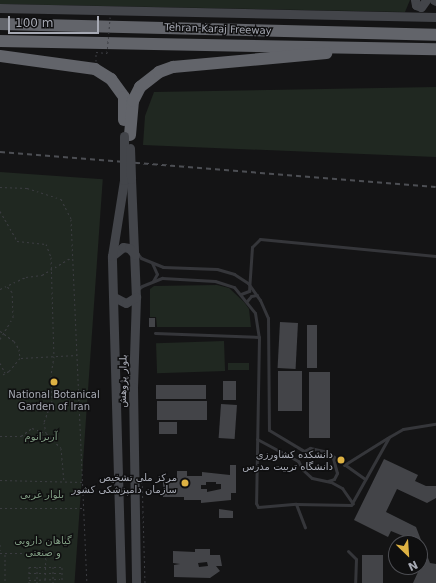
<!DOCTYPE html>
<meta charset="utf-8">
<style>
body{margin:0}
#map{position:relative;width:436px;height:583px;overflow:hidden;background:#141415;font-family:"DejaVu Sans",Cairo,sans-serif}
div>[style]{position:absolute}
[style*='--x']{left:calc(var(--x)*1px);top:calc(var(--y)*1px);width:calc(var(--w)*1px);rotate:calc(var(--a)*1deg)}
.green>*{inset:0;background:#202821;transform-origin:0 0}
.building>*{inset:0;background:#434448;transform-origin:0 0}
.path>*{height:1px;margin-top:-0.5px;transform-origin:0;background:repeating-linear-gradient(90deg,#3b3c41 0 2px,transparent 0 5px)}
.lane>*{height:3px;margin:-1.5px;padding:0 1.5px;transform-origin:1.5px;border-radius:1.5px;background:#35363a}
.secondary>*{height:9px;margin:-4.5px;padding:0 4.5px;transform-origin:4.5px;border-radius:4.5px;background:#43454a}
.highway>*{height:12px;margin:-6px;padding:0 6px;transform-origin:6px;border-radius:6px;background:#62646a}
.rail>*{height:2px;margin-top:-1px;transform-origin:0;background:repeating-linear-gradient(90deg,#4c4e53 0 5px,transparent 0 9px)}
.path-bridge>*{height:1px;margin-top:-0.5px;transform-origin:0;background:repeating-linear-gradient(90deg,#3b3c41 0 2px,transparent 0 5px)}
.secondary-bridge>*{height:9px;margin:-4.5px;padding:0 4.5px;transform-origin:4.5px;border-radius:4.5px;background:#43454a}
.dots>*{width:11px;height:11px;translate:-50% -50%;box-sizing:border-box;border:2px solid #0f0f10;border-radius:50%}
span{translate:-50% -50%;white-space:nowrap;text-align:center;line-height:1.15;-webkit-text-stroke:3px #0f0f10;paint-order:stroke}
.street-label{font-size:10px;color:#a7aab4}
.poi-label{font-size:10px;color:#a7aab4}
.right{translate:-100% -50%;text-align:right}
.park-label{font-size:10px;color:#809d83}
.north{position:absolute;left:388px;top:535px;width:40px;height:40px;box-sizing:border-box;background:#0f0f10;border:1px solid #4c4d52;border-radius:50%;rotate:155deg;font-size:11px;font-weight:700;line-height:16px;text-align:center;color:#a7aab4}
.north::after{content:'';display:block;margin:auto;width:14px;height:18px;background:#deb243;clip-path:polygon(50% 0,100% 100%,50% 72%,0 100%)}
.scale{position:absolute;left:8px;top:16px;width:91px;height:18px;box-sizing:border-box;border:2px solid #a7aab4;border-top:0;padding-left:5px;font-size:12px;line-height:14px;white-space:nowrap;color:#a7aab4;-webkit-text-stroke:3px #0f0f10;paint-order:stroke}
</style>
<div id="map">
<div class="green">
<div style="clip-path:polygon(0 0,410px 0,405px 12px,0 4px)"></div>
<div style="clip-path:polygon(436px 87px,436px 157px,143px 145px,145px 116px,154px 92px)"></div>
<div style="left:0;top:172px;width:103px;height:411px;rotate:4deg"></div>
<div style="clip-path:polygon(217px 285px,229px 288px,244px 302px,249px 309px,251px 327px,157px 327px,156px 317px,150px 317px,150px 289px,154px 286px)"></div>
<div style="left:224px;top:341px;width:30px;height:68px;rotate:88deg"></div>
<div style="left:228px;top:363px;width:21px;height:7px"></div>
</div>
<div class="building">
<div style="left:149px;top:318px;width:6px;height:9px"></div>
<div style="left:280px;top:322px;width:18px;height:46px;rotate:3deg"></div>
<div style="left:307px;top:325px;width:10px;height:43px"></div>
<div style="left:278px;top:371px;width:24px;height:40px"></div>
<div style="left:309px;top:372px;width:21px;height:66px"></div>
<div style="left:223px;top:381px;width:13px;height:19px"></div>
<div style="left:156px;top:385px;width:50px;height:14px"></div>
<div style="left:157px;top:401px;width:50px;height:19px"></div>
<div style="left:221px;top:404px;width:16px;height:34px;rotate:4deg"></div>
<div style="left:159px;top:422px;width:18px;height:12px"></div>
<div style="clip-path:polygon(384px 459px,418px 475px,415px 481px,426px 486px,436px 486px,436px 498px,427px 503px,397px 489px,386px 512px,416px 527px,430px 563px,436px 564px,436px 583px,413px 583px,418px 572px,416px 567px,420px 567px,420px 543px,408px 543px,403px 536px,391px 531px,388px 537px,354px 520px)"></div>
<div style="clip-path:polygon(evenodd,230px 465px,236px 465px,236px 493px,231px 493px,231px 500px,201px 503px,201px 500px,184px 500px,184px 497px,163px 497px,163px 482px,177px 482px,177px 471px,187px 471px,187px 476px,202px 476px,202px 472px,230px 475px,230px 465px,206px 482px,216px 482px,216px 484px,221px 484px,221px 489px,207px 492px,207px 489px,201px 489px,201px 485px,206px 485px,206px 482px)"></div>
<div style="clip-path:polygon(219px 509px,233px 511px,233px 518px,219px 518px)"></div>
<div style="clip-path:polygon(evenodd,195px 549px,210px 549px,210px 555px,220px 555px,222px 566px,216px 566px,220px 571px,210px 578px,174px 577px,174px 565px,180px 564px,173px 563px,173px 551px,195px 552px,195px 549px,207px 562px,208px 566px,199px 567px,198px 563px,207px 562px)"></div>
<div style="left:362px;top:555px;width:21px;height:28px"></div>
</div>
<div class="path">
<div style="--x:96;--y:61;--w:9;--a:-90"></div>
<div style="--x:96;--y:52;--w:11;--a:5"></div>
<div style="--x:0;--y:187;--w:27;--a:2"></div>
<div style="--x:27;--y:188;--w:36;--a:18"></div>
<div style="--x:61;--y:199;--w:22;--a:63"></div>
<div style="--x:71;--y:219;--w:364;--a:87.5"></div>
<div style="--x:0;--y:211;--w:34;--a:60"></div>
<div style="--x:17;--y:241;--w:29;--a:6"></div>
<div style="--x:46;--y:244;--w:14;--a:69"></div>
<div style="--x:51;--y:257;--w:99;--a:88.3"></div>
<div style="--x:54;--y:356;--w:20;--a:99"></div>
<div style="--x:51;--y:376;--w:25;--a:88"></div>
<div style="--x:52;--y:401;--w:22;--a:111"></div>
<div style="--x:44;--y:422;--w:11;--a:80"></div>
<div style="--x:46;--y:433;--w:21;--a:45"></div>
<div style="--x:61;--y:448;--w:34;--a:85"></div>
<div style="--x:0;--y:289;--w:29;--a:-25"></div>
<div style="--x:26;--y:277;--w:16;--a:-7"></div>
<div style="--x:42;--y:275;--w:35;--a:-31"></div>
<div style="--x:0;--y:331;--w:17;--a:36"></div>
<div style="--x:14;--y:341;--w:9;--a:58"></div>
<div style="--x:19;--y:349;--w:9;--a:84"></div>
<div style="--x:20;--y:358;--w:17;--a:130"></div>
<div style="--x:9;--y:371;--w:10;--a:151"></div>
<div style="--x:0;--y:339;--w:26;--a:-59"></div>
<div style="--x:13;--y:317;--w:25;--a:-92"></div>
<div style="--x:12;--y:292;--w:8;--a:-130"></div>
<div style="--x:21;--y:358;--w:56;--a:-3.1"></div>
<div style="--x:0;--y:363;--w:11;--a:63"></div>
<div style="--x:0;--y:436;--w:21;--a:0"></div>
<div style="--x:21;--y:436;--w:14;--a:-36"></div>
<div style="--x:32;--y:428;--w:15;--a:20"></div>
<div style="--x:142;--y:476;--w:107;--a:88.4"></div>
<div style="--x:0;--y:480;--w:83;--a:1.4"></div>
<div style="--x:0;--y:508;--w:83;--a:0"></div>
<div style="--x:0;--y:544;--w:9;--a:90"></div>
<div style="--x:0;--y:553;--w:46;--a:0"></div>
<div style="--x:46;--y:553;--w:30;--a:92"></div>
<div style="--x:5;--y:554;--w:29;--a:90"></div>
<div style="--x:29;--y:573;--w:33;--a:0"></div>
<div style="--x:29;--y:580;--w:31;--a:-2"></div>
<div style="--x:29;--y:583;--w:16;--a:-90"></div>
<div style="--x:29;--y:567;--w:33;--a:0"></div>
<div style="--x:62;--y:567;--w:16;--a:90"></div>
<div style="--x:37;--y:583;--w:16;--a:-90"></div>
<div style="--x:53;--y:583;--w:16;--a:-90"></div>
</div>
<div class="lane">
<div style="--x:137;--y:253;--w:6;--a:51"></div>
<div style="--x:141;--y:258;--w:24;--a:22"></div>
<div style="--x:163;--y:267;--w:54;--a:2.1"></div>
<div style="--x:217;--y:269;--w:18;--a:16"></div>
<div style="--x:234;--y:274;--w:17;--a:33"></div>
<div style="--x:248;--y:283;--w:21;--a:55"></div>
<div style="--x:260;--y:300;--w:20;--a:66"></div>
<div style="--x:268;--y:318;--w:112;--a:89.5"></div>
<div style="--x:269;--y:430;--w:41;--a:31"></div>
<div style="--x:304;--y:451;--w:7;--a:-27"></div>
<div style="--x:310;--y:448;--w:17;--a:13"></div>
<div style="--x:327;--y:452;--w:47;--a:35.4"></div>
<div style="--x:152;--y:263;--w:12;--a:66"></div>
<div style="--x:157;--y:274;--w:8;--a:120"></div>
<div style="--x:137;--y:290;--w:6;--a:-39"></div>
<div style="--x:142;--y:286;--w:22;--a:-22"></div>
<div style="--x:162;--y:278;--w:53;--a:3.2"></div>
<div style="--x:215;--y:281;--w:20;--a:18"></div>
<div style="--x:234;--y:287;--w:33;--a:51"></div>
<div style="--x:255;--y:313;--w:24;--a:81"></div>
<div style="--x:259;--y:337;--w:166;--a:91"></div>
<div style="--x:256;--y:503;--w:4;--a:63"></div>
<div style="--x:258;--y:507;--w:38;--a:-5"></div>
<div style="--x:296;--y:504;--w:55;--a:1"></div>
<div style="--x:351;--y:505;--w:78;--a:-60.8"></div>
<div style="--x:389;--y:437;--w:16;--a:-30"></div>
<div style="--x:403;--y:429;--w:33;--a:-9"></div>
<div style="--x:241;--y:294;--w:9;--a:-21"></div>
<div style="--x:249;--y:291;--w:44;--a:-86.1"></div>
<div style="--x:252;--y:247;--w:11;--a:-45"></div>
<div style="--x:260;--y:239;--w:177;--a:5.5"></div>
<div style="--x:247;--y:301;--w:6;--a:-51"></div>
<div style="--x:251;--y:296;--w:6;--a:-9"></div>
<div style="--x:155;--y:333;--w:104;--a:2.2"></div>
<div style="--x:257;--y:439;--w:47;--a:28.2"></div>
<div style="--x:298;--y:461;--w:10;--a:61"></div>
<div style="--x:303;--y:470;--w:12;--a:42"></div>
<div style="--x:312;--y:478;--w:19;--a:12"></div>
<div style="--x:331;--y:482;--w:13;--a:29"></div>
<div style="--x:342;--y:488;--w:19;--a:55"></div>
<div style="--x:344;--y:465;--w:51;--a:-32.1"></div>
<div style="--x:328;--y:481;--w:6;--a:-18"></div>
<div style="--x:334;--y:479;--w:7;--a:-63"></div>
<div style="--x:337;--y:473;--w:16;--a:-105"></div>
<div style="--x:296;--y:504;--w:25;--a:69"></div>
<div style="--x:348;--y:551;--w:11;--a:45"></div>
<div style="--x:356;--y:559;--w:24;--a:92"></div>
</div>
<div class="secondary">
<div style="--x:415;--y:0;--w:5;--a:79"></div>
<div style="--x:416;--y:5;--w:5;--a:22"></div>
<div style="--x:421;--y:7;--w:9;--a:-54"></div>
<div style="--x:434;--y:0;--w:2;--a:27"></div>
<div style="--x:0;--y:8;--w:436;--a:1.2"></div>
<div style="--x:131;--y:179;--w:118;--a:87.6"></div>
<div style="--x:136;--y:297;--w:90;--a:91.9"></div>
<div style="--x:133;--y:387;--w:196;--a:89.1"></div>
<div style="--x:112;--y:256;--w:14;--a:-39"></div>
<div style="--x:123;--y:247;--w:6;--a:9"></div>
<div style="--x:129;--y:248;--w:9;--a:49"></div>
<div style="--x:114;--y:297;--w:13;--a:27"></div>
<div style="--x:126;--y:303;--w:12;--a:-31"></div>
<div style="--x:121;--y:583;--w:327;--a:-91.6"></div>
<div style="--x:112;--y:256;--w:77;--a:-81"></div>
</div>
<div class="highway">
<div style="--x:0;--y:24;--w:436;--a:1.4"></div>
<div style="--x:0;--y:41;--w:436;--a:1.1"></div>
<div style="--x:0;--y:56;--w:96;--a:7.8"></div>
<div style="--x:95;--y:69;--w:19;--a:32"></div>
<div style="--x:111;--y:79;--w:22;--a:54"></div>
<div style="--x:124;--y:97;--w:23;--a:90"></div>
<div style="--x:130;--y:135;--w:34;--a:-85"></div>
<div style="--x:133;--y:101;--w:16;--a:-63"></div>
<div style="--x:140;--y:87;--w:24;--a:-38"></div>
<div style="--x:159;--y:72;--w:15;--a:-20"></div>
<div style="--x:173;--y:67;--w:154;--a:-5.2"></div>
</div>
<div class="rail">
<div style="--x:0;--y:152;--w:437;--a:4.6"></div>
</div>
<div class="path-bridge">
<div style="--x:107;--y:53;--w:36;--a:-85"></div>
</div>
<div class="secondary-bridge">
<div style="--x:124;--y:136;--w:44;--a:90"></div>
<div style="--x:130;--y:148;--w:31;--a:88"></div>
</div>
<div class="dots">
<div style="left:54px;top:382px;background:#deb243"></div>
<div style="left:341px;top:460px;background:#deb243"></div>
<div style="left:185px;top:483px;background:#deb243"></div>
</div>
<div class="street-label">
<span style="left:218px;top:29px;rotate:2deg">Tehran-Karaj Freeway</span>
<span style="left:123px;top:381px;rotate:-89deg">بلوار پژوهش</span>
</div>
<div class="poi-label">
<span style="left:54px;top:400px">National Botanical<br>Garden of Iran</span>
<span class="right" style="left:333px;top:460px">دانشکده کشاورزی<br>دانشگاه تربیت مدرس</span>
<span class="right" style="left:177px;top:483px">مرکز ملی تشخیص<br>سازمان دامپزشکی کشور</span>
</div>
<div class="park-label">
<span style="left:41px;top:437px">آربرانوم</span>
<span style="left:42px;top:495px">بلوار غربی</span>
<span style="left:43px;top:546px">گیاهان دارویی<br>و صنعتی</span>
</div>
<div class="north">N</div>
<div class="scale">100 m</div>
</div>
